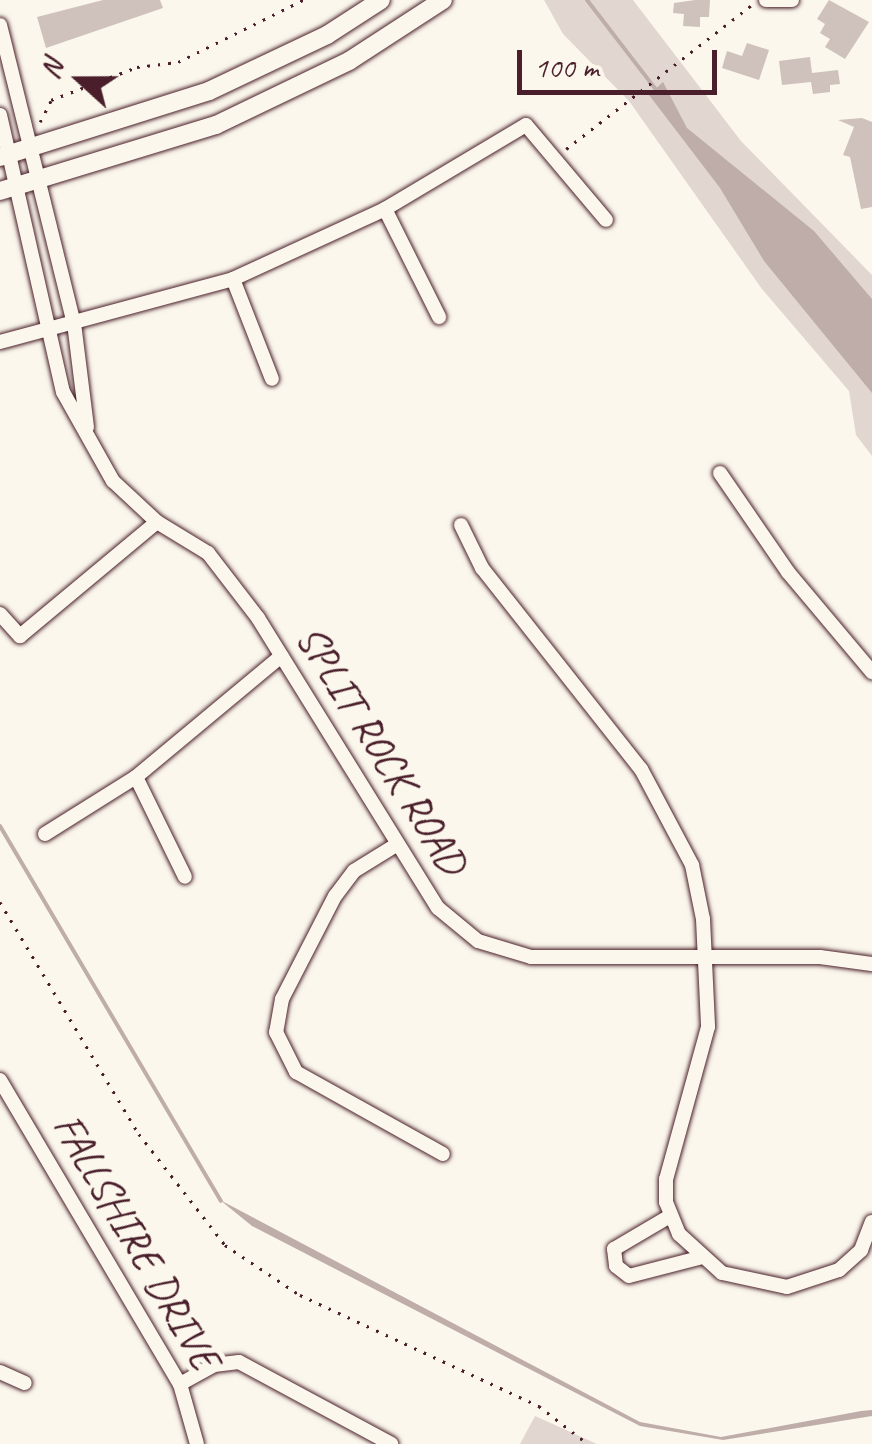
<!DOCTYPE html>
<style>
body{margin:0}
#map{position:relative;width:872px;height:1444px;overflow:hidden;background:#fbf7ec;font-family:Caveat,sans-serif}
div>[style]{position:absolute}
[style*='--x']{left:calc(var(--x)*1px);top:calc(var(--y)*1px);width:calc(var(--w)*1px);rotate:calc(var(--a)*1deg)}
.green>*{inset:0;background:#e2d7d0}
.water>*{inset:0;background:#bfadaa}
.stream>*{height:4px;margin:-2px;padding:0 2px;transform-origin:2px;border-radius:2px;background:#bfadaa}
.building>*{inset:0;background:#cfc2bc}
.path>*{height:2.5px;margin-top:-1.25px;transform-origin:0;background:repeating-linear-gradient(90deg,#4a1f2b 0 2.5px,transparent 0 10.5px)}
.roads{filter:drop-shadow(0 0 2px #4a1f2b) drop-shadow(0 0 2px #4a1f2b)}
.minor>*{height:14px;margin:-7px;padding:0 7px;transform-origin:7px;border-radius:7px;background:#fbf7ec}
.major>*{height:18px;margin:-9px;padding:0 9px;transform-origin:9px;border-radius:9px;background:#fbf7ec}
span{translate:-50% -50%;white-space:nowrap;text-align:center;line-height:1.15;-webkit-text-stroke:10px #fbf7ec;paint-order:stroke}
.street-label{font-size:42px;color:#4a1f2b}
.north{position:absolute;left:30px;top:30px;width:100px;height:100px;-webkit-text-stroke:8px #fbf7ec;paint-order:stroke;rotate:291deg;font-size:28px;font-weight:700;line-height:40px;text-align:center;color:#4a1f2b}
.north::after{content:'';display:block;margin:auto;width:35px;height:45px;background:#4a1f2b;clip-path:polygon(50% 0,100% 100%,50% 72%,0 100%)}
.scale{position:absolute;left:517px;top:50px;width:200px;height:45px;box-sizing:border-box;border:5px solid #4a1f2b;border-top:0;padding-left:12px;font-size:30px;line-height:35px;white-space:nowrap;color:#4a1f2b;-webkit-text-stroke:8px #fbf7ec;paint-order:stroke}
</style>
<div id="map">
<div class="green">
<div style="clip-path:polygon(544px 0,633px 0,741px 141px,872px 275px,872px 456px,856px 435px,849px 391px,762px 289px,629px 101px,563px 34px)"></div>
<div style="clip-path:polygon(535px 1416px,597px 1444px,520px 1444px)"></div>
</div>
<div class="water">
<div style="clip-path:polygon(663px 82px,687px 128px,814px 231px,872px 299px,872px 393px,764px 261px,720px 188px,649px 95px)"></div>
<div style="clip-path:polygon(220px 1200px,640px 1422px,721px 1437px,861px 1411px,872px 1410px,872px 1416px,723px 1440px,640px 1426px,252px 1226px)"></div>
</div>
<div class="stream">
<div style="--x:587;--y:0;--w:115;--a:52.4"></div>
<div style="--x:0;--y:826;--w:435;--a:59.5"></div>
</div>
<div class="building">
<div style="clip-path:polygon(103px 0,160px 0,163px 8px,46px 48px,37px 17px)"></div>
<div style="clip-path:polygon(695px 0,710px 0,709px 17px,700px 17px,700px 27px,683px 26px,684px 14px,673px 13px,674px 3px)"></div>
<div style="clip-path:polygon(829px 0,869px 22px,845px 59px,825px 47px,830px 39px,820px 33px,825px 24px,817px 19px)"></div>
<div style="clip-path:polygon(747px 43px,769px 50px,759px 80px,722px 68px,727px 51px,742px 56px)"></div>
<div style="clip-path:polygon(810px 57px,812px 73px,838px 70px,840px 84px,830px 85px,830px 92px,813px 94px,811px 82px,782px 85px,779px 61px)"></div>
<div style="clip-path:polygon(862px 118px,872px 122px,872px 207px,861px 209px,850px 157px,843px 155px,854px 127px,838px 120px)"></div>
</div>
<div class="path">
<div style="--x:40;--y:122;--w:25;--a:-63"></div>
<div style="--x:51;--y:100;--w:92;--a:-21"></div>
<div style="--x:137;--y:67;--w:41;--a:-7"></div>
<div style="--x:178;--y:62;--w:140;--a:-26.4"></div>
<div style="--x:566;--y:149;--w:237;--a:-37.8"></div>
<div style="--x:0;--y:902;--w:270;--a:59.1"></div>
<div style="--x:139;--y:1134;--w:140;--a:52.2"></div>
<div style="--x:225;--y:1245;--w:90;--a:33.7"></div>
<div style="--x:300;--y:1295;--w:264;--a:24.9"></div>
<div style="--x:539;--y:1406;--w:62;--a:37.8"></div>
</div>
<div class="roads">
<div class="minor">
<div style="--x:766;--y:0;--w:26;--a:0"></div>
<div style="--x:0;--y:25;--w:307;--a:76.1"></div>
<div style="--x:74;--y:323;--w:105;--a:82.9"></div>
<div style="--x:0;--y:115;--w:284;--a:77.2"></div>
<div style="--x:63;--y:392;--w:102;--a:60.7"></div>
<div style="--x:113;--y:481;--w:60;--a:43"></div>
<div style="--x:157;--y:522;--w:60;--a:31.3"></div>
<div style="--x:208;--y:553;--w:82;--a:52.4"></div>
<div style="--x:258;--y:618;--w:341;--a:58.2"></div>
<div style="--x:438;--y:908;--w:52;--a:39.5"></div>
<div style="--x:478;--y:941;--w:55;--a:16.8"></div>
<div style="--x:531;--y:957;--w:289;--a:0"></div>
<div style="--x:820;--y:957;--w:52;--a:7.7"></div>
<div style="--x:385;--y:209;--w:121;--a:63.4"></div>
<div style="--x:233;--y:279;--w:107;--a:68.7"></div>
<div style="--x:0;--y:342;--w:241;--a:-15.1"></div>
<div style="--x:233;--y:279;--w:167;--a:-24.7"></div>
<div style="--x:385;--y:209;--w:164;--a:-30.8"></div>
<div style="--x:526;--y:125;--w:124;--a:49.9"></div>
<div style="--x:720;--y:473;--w:120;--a:55.5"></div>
<div style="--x:788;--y:572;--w:131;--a:50"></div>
<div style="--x:461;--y:525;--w:48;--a:64"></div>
<div style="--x:482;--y:568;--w:256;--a:51.7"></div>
<div style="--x:641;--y:769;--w:109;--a:62"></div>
<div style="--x:692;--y:865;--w:55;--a:78.5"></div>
<div style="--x:703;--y:919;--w:108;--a:87.3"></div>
<div style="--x:708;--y:1027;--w:158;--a:105.4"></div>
<div style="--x:666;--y:1179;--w:23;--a:90"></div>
<div style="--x:666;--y:1202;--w:35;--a:68"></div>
<div style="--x:679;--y:1234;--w:58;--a:42.2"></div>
<div style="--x:722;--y:1273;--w:66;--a:12.2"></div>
<div style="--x:787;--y:1287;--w:55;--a:-18.1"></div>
<div style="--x:839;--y:1270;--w:30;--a:-42"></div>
<div style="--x:861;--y:1250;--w:30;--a:-69"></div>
<div style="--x:0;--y:614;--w:30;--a:48"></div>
<div style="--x:20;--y:636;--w:178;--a:-39.8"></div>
<div style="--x:136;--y:777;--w:111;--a:63.9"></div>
<div style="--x:45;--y:834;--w:107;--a:-32.1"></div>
<div style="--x:136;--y:777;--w:189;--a:-39.8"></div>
<div style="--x:396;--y:845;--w:49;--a:148.2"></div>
<div style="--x:354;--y:871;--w:31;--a:127"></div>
<div style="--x:335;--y:896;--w:116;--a:117.2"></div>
<div style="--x:282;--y:999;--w:34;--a:100"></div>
<div style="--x:276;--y:1032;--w:45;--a:63.4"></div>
<div style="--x:296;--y:1072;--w:168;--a:29.2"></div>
<div style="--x:0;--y:1080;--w:353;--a:59.4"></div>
<div style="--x:180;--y:1384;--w:62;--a:74.2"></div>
<div style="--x:670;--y:1216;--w:65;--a:149.5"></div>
<div style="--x:614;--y:1249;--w:17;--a:83"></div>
<div style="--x:616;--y:1266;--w:16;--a:38"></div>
<div style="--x:629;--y:1276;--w:72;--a:-14.4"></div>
<div style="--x:0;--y:1372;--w:27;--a:24"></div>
<div style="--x:180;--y:1384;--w:39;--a:-29"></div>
<div style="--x:214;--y:1365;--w:25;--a:-7"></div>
<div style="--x:239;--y:1362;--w:173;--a:28.3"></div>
</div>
<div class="major">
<div style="--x:0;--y:157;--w:219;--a:-17.5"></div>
<div style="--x:209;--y:91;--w:131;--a:-25.4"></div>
<div style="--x:327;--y:35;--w:64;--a:-32.9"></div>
<div style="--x:0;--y:191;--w:226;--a:-17"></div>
<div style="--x:216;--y:125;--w:148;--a:-25.7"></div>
<div style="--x:349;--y:61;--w:112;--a:-33"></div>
</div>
</div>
<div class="street-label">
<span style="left:381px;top:750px;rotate:58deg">SPLIT ROCK ROAD</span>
<span style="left:136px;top:1242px;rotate:60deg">FALLSHIRE DRIVE</span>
</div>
<div class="north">N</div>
<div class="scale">100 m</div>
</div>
